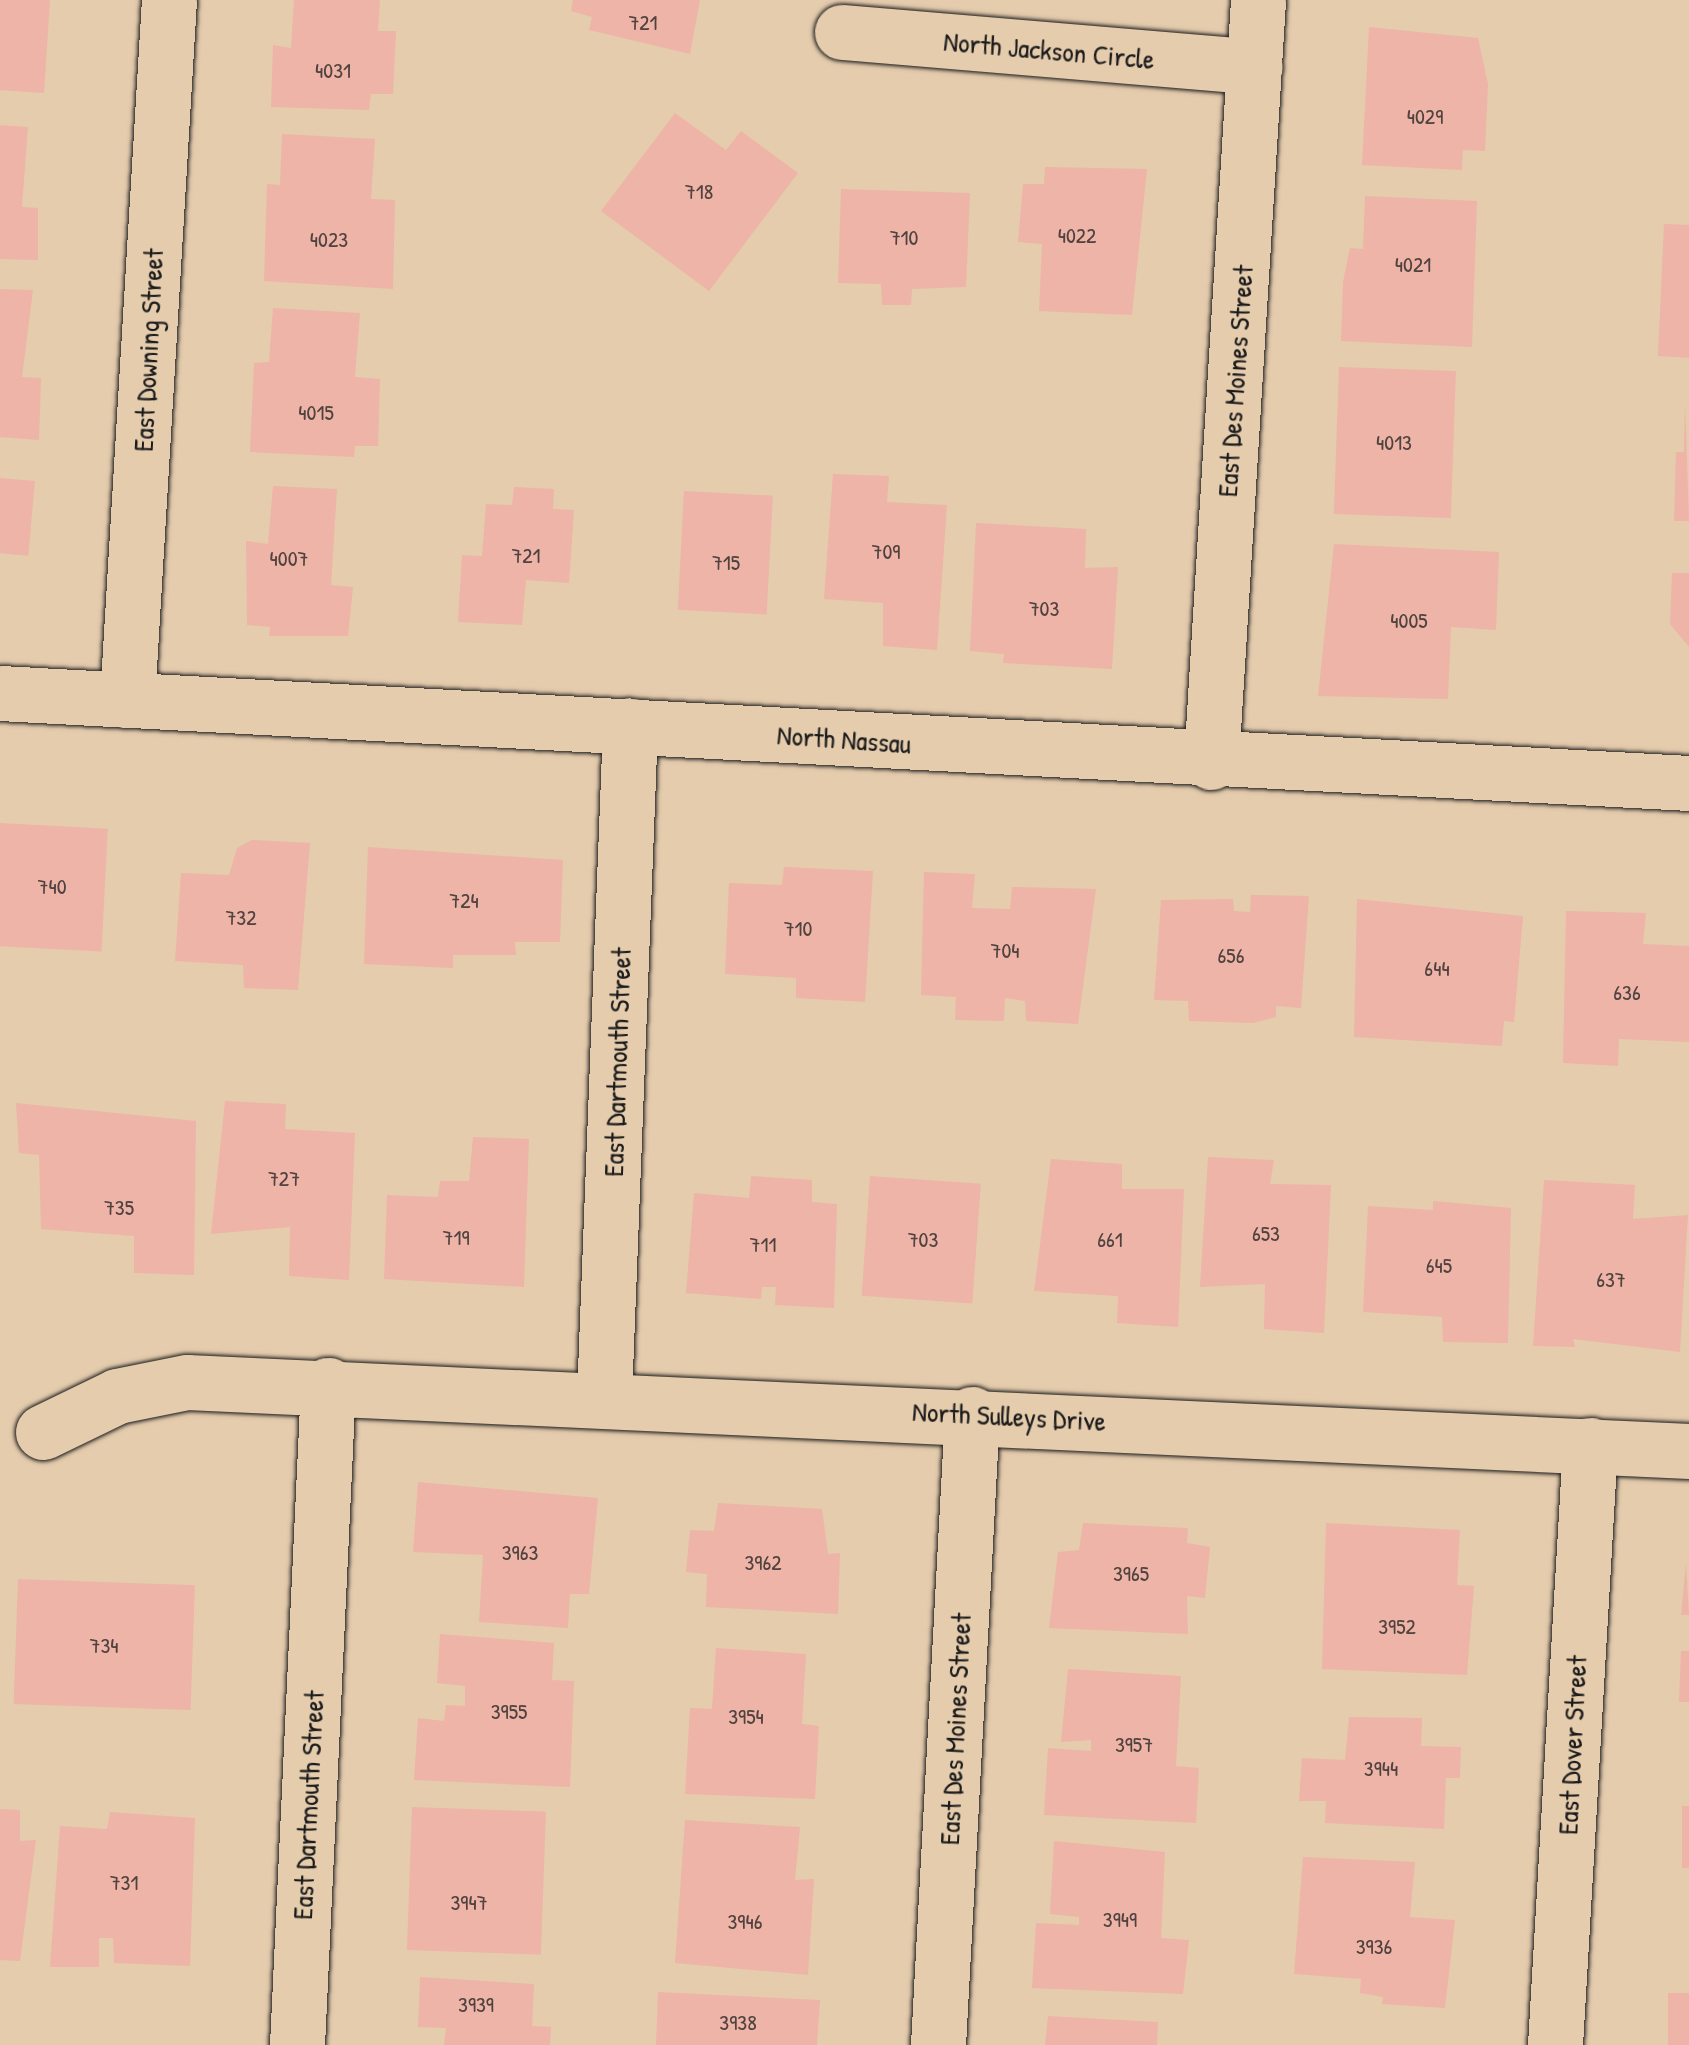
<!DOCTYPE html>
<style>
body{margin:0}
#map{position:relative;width:1689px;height:2045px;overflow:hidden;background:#e5ccad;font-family:"Patrick Hand",sans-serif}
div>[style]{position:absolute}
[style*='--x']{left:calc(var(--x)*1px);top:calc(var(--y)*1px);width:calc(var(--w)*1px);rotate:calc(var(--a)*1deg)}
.building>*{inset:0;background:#eeb4a7;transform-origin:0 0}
.roads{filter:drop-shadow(0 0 2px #1c1c1c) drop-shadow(0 0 2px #1c1c1c)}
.street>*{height:55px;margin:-27.5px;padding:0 27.5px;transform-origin:27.5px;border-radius:27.5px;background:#e5ccad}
span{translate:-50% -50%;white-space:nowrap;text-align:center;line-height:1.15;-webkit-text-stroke:8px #e5ccad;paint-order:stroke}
.number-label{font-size:22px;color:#50423f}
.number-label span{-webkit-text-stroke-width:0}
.street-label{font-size:28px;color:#1c1c1c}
</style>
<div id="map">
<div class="building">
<div style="clip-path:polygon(0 0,50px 0,44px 93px,0 90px)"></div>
<div style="clip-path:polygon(294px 0,380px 0,378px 31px,396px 31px,393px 94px,371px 94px,369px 110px,271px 107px,273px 45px,291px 48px)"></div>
<div style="clip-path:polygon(573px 0,700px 0,690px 54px,589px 30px,592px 17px,571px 11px)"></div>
<div style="clip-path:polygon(1369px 27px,1478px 38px,1488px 84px,1485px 151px,1463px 150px,1462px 170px,1362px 165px)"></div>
<div style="clip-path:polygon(675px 113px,726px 150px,741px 131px,798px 173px,709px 291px,601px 211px)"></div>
<div style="clip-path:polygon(0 125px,28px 127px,22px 207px,38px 208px,38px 260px,0 259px)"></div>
<div style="clip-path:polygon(282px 134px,375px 139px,371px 199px,395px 200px,393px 289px,264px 281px,267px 184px,280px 185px)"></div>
<div style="clip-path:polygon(1045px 167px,1147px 169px,1132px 315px,1039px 311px,1042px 244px,1018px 242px,1023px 184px,1044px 184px)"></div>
<div style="clip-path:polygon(841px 189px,970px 193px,966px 287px,912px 289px,911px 305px,882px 305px,881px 284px,838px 283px)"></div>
<div style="clip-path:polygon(1365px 196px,1477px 201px,1472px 347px,1341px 341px,1343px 282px,1350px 248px,1363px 249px)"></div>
<div style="clip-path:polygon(1664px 224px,1689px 225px,1689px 358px,1658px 356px)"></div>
<div style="clip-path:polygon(0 289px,33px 290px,22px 377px,41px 378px,39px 440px,0 437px)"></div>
<div style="clip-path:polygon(273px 308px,360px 313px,355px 377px,380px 379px,378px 446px,355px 446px,354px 457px,250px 452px,254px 363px,269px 362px)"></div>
<div style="left:1339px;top:367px;width:117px;height:147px;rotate:2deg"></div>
<div style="clip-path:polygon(1685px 401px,1689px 521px,1674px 521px,1676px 452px,1684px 452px)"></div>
<div style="clip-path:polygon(833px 474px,889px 476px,887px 502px,947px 505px,937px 650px,883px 646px,883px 603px,824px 599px)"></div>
<div style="left:0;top:478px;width:35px;height:75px;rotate:5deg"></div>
<div style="clip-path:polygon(273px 486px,337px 489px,331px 585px,353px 587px,348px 636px,269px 636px,270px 627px,247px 625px,246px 541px,268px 544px)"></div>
<div style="clip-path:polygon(514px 487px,554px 489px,553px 509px,574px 510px,569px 583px,526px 580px,522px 625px,458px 622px,462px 555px,482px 556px,486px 504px,512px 505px)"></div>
<div style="left:684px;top:491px;width:89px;height:119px;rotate:3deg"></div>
<div style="clip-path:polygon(976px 523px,1086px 529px,1085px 568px,1118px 567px,1112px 669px,1003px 663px,1004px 654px,970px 651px)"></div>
<div style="clip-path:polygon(1334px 544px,1499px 552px,1496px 630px,1451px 627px,1448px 699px,1318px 696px)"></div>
<div style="clip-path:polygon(1672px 573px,1689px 573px,1689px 647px,1670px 624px)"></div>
<div style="left:0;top:823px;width:108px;height:123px;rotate:3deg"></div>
<div style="clip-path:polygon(252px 840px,310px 843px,298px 990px,244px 988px,243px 965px,175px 961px,181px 873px,229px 875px,237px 848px)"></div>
<div style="clip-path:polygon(368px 847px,563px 860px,560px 942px,515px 942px,516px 955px,453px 955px,453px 968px,364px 964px)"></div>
<div style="clip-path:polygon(784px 867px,873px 871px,865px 1002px,796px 998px,796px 978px,725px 974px,729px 883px,782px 885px)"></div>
<div style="clip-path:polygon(924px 872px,975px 874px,972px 908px,1010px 909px,1012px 887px,1096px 889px,1078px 1024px,1026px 1021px,1025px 1001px,1005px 998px,1004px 1021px,955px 1020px,956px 997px,921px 995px)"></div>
<div style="clip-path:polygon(1251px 895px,1309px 896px,1301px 1008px,1276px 1006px,1276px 1017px,1253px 1023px,1189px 1021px,1188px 1001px,1154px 1000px,1161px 900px,1233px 899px,1234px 911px,1250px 912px)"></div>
<div style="clip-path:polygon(1357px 899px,1523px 916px,1514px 1022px,1504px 1021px,1502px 1046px,1354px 1037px)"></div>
<div style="clip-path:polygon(1566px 911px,1646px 913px,1643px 944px,1689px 946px,1689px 1042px,1619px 1039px,1618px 1066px,1563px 1063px)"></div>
<div style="clip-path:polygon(225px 1101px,286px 1104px,285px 1129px,355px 1133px,349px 1280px,289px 1276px,290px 1227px,211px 1234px)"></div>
<div style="clip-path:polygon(16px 1103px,196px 1121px,194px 1275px,134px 1273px,134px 1236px,41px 1229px,39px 1155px,19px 1153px)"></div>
<div style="clip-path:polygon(473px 1137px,529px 1139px,524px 1287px,384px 1279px,387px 1195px,438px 1197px,440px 1181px,469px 1181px)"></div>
<div style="clip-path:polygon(1208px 1157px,1274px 1160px,1270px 1184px,1331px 1185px,1324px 1333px,1264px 1329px,1265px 1284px,1200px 1287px)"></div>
<div style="clip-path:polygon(1051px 1159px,1122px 1164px,1122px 1189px,1184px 1189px,1178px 1327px,1117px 1323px,1118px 1296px,1034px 1291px)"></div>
<div style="clip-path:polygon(751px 1176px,812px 1180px,812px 1202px,837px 1204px,834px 1308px,775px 1305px,776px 1287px,762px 1287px,761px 1299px,686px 1293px,694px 1193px,749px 1198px)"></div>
<div style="left:870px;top:1176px;width:111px;height:120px;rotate:4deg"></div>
<div style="clip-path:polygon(1544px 1180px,1635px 1185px,1633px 1219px,1688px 1215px,1680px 1352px,1573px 1339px,1575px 1347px,1533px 1346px)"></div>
<div style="clip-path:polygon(1433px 1201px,1511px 1208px,1508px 1343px,1443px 1342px,1442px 1317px,1363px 1312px,1368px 1206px,1433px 1210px)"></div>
<div style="clip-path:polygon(418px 1482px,598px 1498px,589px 1594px,570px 1594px,568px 1628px,479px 1622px,483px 1555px,413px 1552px)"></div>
<div style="clip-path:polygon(718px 1503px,822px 1509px,828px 1554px,840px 1553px,838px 1614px,706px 1607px,707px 1574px,686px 1572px,690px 1530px,714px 1531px)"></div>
<div style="clip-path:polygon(1083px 1523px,1188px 1528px,1187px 1543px,1210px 1547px,1205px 1598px,1187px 1596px,1188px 1634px,1049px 1628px,1058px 1552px,1079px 1550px)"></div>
<div style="clip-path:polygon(1326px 1523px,1460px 1530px,1457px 1585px,1474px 1586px,1467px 1675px,1322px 1669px)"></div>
<div style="clip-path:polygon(1686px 1563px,1689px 1615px,1681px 1615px)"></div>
<div style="left:18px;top:1579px;width:177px;height:125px;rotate:2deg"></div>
<div style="clip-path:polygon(440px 1634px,554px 1643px,552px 1680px,574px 1681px,570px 1787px,414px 1780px,418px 1718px,444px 1721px,446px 1705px,465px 1706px,465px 1686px,437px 1683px)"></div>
<div style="clip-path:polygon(716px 1648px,806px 1654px,802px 1724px,819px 1726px,815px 1799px,685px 1794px,690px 1708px,712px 1709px)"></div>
<div style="clip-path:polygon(1681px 1651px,1689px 1651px,1689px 1702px,1679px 1702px)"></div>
<div style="clip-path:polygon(1068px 1669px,1181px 1676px,1176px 1766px,1199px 1768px,1196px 1823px,1044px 1815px,1048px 1748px,1091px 1751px,1091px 1740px,1061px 1742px)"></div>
<div style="clip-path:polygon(1349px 1717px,1422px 1718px,1421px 1746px,1461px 1747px,1460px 1778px,1446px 1778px,1444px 1829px,1325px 1823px,1326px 1801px,1299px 1801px,1302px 1758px,1345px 1760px)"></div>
<div style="left:1682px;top:1806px;width:7px;height:62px"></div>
<div style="left:412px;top:1807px;width:134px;height:143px;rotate:2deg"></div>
<div style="clip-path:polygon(0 1809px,20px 1810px,20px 1841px,36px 1840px,20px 1961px,0 1960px)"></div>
<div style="clip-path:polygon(110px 1812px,195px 1818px,190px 1966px,114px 1963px,113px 1938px,99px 1938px,99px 1967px,50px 1967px,60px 1826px,107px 1829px)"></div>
<div style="clip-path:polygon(685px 1820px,800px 1827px,795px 1880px,814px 1879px,808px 1975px,675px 1963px)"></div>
<div style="clip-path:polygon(1054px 1841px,1165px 1852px,1161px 1938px,1189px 1940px,1183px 1994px,1032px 1988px,1036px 1923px,1079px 1925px,1079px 1917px,1050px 1914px)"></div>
<div style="clip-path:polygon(1303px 1857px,1415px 1862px,1410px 1917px,1455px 1920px,1445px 2008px,1382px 2004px,1383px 1997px,1360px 1993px,1361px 1979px,1294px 1974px)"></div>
<div style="clip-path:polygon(420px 1977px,534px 1984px,532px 2026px,551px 2027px,550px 2045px,444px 2045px,446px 2028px,418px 2027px)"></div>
<div style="clip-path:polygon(658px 1992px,820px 2000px,817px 2045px,656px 2045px)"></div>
<div style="left:1689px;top:1993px;width:52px;height:21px;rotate:90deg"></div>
<div style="clip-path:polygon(1048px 2016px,1158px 2022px,1157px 2045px,1045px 2045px)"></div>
</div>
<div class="roads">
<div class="street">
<div style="--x:842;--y:32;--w:414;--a:4.8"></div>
<div style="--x:0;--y:693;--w:1691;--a:3.05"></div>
<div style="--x:127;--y:700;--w:701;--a:-86.57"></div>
<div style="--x:1211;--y:762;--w:763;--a:-86.47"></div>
<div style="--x:604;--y:1397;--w:672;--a:-87.78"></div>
<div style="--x:43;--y:1432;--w:82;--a:-25.9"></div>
<div style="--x:117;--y:1396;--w:71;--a:-11.3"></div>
<div style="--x:187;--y:1382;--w:1504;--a:2.63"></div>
<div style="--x:297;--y:2045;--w:661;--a:-87.31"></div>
<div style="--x:938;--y:2045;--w:632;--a:-86.92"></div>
<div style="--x:1555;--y:2045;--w:601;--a:-86.66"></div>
</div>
</div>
<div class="number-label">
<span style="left:643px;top:23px">721</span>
<span style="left:333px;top:71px">4031</span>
<span style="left:1425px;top:117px">4029</span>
<span style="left:699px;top:192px">718</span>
<span style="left:1077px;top:236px">4022</span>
<span style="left:904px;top:238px">710</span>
<span style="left:329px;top:240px">4023</span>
<span style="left:1413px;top:265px">4021</span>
<span style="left:316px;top:413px">4015</span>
<span style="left:1394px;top:443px">4013</span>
<span style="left:886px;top:552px">709</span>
<span style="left:526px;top:556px">721</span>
<span style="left:289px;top:559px">4007</span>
<span style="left:726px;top:563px">715</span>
<span style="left:1044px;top:609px">703</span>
<span style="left:1409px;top:621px">4005</span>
<span style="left:52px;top:887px">740</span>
<span style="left:464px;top:901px">724</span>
<span style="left:241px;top:918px">732</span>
<span style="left:798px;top:929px">710</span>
<span style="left:1005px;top:951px">704</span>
<span style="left:1231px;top:956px">656</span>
<span style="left:1437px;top:969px">644</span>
<span style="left:1627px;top:993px">636</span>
<span style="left:284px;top:1179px">727</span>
<span style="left:119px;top:1208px">735</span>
<span style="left:1266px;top:1234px">653</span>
<span style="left:456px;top:1238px">719</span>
<span style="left:923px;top:1240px">703</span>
<span style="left:1110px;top:1240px">661</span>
<span style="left:763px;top:1245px">711</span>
<span style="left:1439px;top:1266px">645</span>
<span style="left:1611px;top:1280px">637</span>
<span style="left:520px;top:1553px">3963</span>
<span style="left:763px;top:1563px">3962</span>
<span style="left:1131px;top:1574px">3965</span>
<span style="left:1397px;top:1627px">3952</span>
<span style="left:104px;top:1646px">734</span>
<span style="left:509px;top:1712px">3955</span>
<span style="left:746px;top:1717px">3954</span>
<span style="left:1134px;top:1745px">3957</span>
<span style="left:1381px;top:1769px">3944</span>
<span style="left:124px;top:1883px">731</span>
<span style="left:469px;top:1903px">3947</span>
<span style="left:1120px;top:1920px">3949</span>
<span style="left:745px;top:1922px">3946</span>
<span style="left:1374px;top:1947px">3936</span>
<span style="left:476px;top:2005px">3939</span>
<span style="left:738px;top:2023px">3938</span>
</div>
<div class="street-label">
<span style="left:1049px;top:50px;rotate:5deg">North Jackson Circle</span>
<span style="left:148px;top:350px;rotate:-87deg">East Downing Street</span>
<span style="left:1235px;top:381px;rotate:-86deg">East Des Moines Street</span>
<span style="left:844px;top:739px;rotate:4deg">North Nassau</span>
<span style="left:617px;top:1062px;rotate:-88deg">East Dartmouth Street</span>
<span style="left:1009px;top:1416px;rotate:3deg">North Sulleys Drive</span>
<span style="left:955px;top:1729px;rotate:-87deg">East Des Moines Street</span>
<span style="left:1572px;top:1745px;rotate:-87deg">East Dover Street</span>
<span style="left:308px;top:1805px;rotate:-87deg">East Dartmouth Street</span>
</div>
</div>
